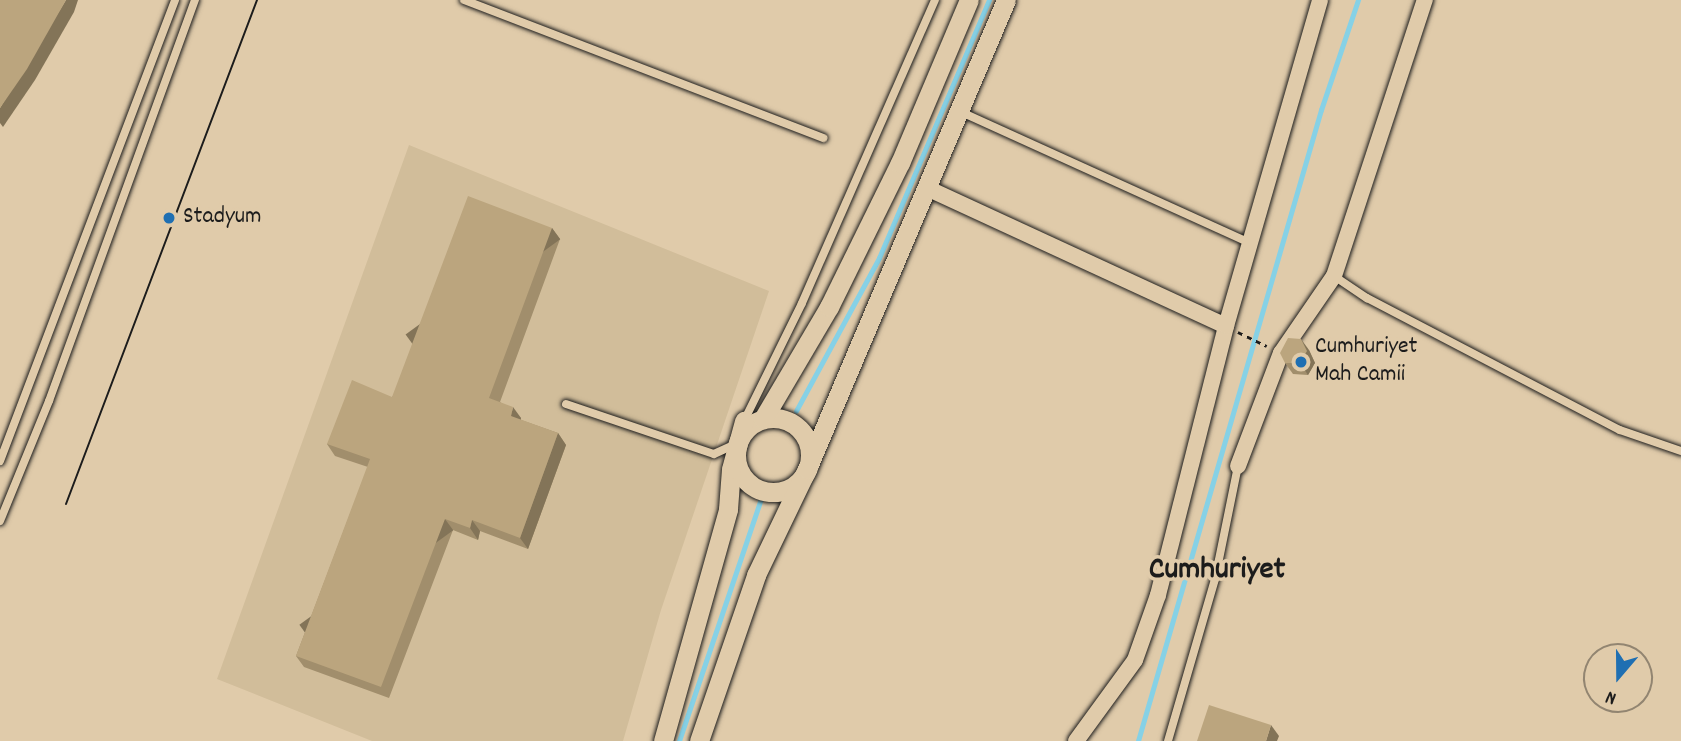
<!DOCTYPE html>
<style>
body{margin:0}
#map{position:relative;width:1681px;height:741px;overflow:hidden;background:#e0cbaa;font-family:Dekko,sans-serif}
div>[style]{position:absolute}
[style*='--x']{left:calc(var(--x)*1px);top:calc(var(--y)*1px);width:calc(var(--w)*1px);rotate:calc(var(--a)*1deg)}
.built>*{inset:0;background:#d1bd9a}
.stream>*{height:4.5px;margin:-2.25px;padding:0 2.25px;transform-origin:2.25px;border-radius:2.25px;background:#86d1e6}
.path>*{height:2.5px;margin-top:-1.25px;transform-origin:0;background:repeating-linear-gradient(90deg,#1c1c1c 0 5px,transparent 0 10px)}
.roads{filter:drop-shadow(0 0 2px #1c1c1c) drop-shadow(0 0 2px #1c1c1c)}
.service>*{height:8px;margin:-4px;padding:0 4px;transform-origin:4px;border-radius:4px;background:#e0cbaa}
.minor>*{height:16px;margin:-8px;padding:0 8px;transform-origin:8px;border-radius:8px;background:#e0cbaa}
.tertiary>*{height:19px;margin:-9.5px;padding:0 9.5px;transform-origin:9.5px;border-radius:9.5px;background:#e0cbaa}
.tertiary>.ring{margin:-9.5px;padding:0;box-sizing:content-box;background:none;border:19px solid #e0cbaa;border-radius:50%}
.tram>*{height:2px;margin:-1px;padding:0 1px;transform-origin:1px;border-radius:1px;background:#1c1c1c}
.wall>*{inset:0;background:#a18e6c}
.shaded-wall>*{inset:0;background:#837458;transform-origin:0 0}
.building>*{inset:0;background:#bba57e}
.dots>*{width:19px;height:19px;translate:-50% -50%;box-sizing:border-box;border:4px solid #e0cbaa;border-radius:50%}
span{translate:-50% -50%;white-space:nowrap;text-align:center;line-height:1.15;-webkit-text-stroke:7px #e0cbaa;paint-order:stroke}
.poi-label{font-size:24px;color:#1c1c1c}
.left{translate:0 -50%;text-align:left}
.district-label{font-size:32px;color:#1c1c1c;font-weight:700}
.north{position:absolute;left:1583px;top:643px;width:70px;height:70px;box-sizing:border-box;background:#e0cbaa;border:2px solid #928571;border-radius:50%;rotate:200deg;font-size:19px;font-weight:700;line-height:28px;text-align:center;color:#1c1c1c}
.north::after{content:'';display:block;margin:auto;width:24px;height:32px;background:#1f6fb2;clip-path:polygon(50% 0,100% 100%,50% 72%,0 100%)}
</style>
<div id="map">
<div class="built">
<div style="clip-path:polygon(409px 145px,769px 291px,661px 610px,623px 741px,372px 741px,217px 679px)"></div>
</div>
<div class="stream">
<div style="--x:796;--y:411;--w:174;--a:-61.5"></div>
<div style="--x:879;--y:258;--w:280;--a:-66.9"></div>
<div style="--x:679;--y:741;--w:256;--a:-71.3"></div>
<div style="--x:1138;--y:741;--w:657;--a:-73.83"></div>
<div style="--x:1321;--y:110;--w:116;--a:-71.4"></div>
</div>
<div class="path">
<div style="--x:1238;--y:332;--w:32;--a:26"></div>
</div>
<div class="roads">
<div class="service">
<div style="--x:464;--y:0;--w:385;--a:21"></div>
<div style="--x:959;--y:111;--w:320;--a:24.4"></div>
<div style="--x:1334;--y:276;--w:40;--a:34"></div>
<div style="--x:1367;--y:298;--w:285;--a:27.6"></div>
<div style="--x:1620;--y:430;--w:65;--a:19"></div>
<div style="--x:566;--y:404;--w:156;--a:18.7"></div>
<div style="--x:714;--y:454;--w:23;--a:-25"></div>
<div style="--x:744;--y:421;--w:131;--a:-63.8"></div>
<div style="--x:802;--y:303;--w:331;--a:-66.3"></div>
<div style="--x:0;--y:461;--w:493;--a:-69.2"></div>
<div style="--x:0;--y:521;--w:130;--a:-67.8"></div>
<div style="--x:49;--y:401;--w:427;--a:-70"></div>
<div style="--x:1168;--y:741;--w:169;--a:-73.8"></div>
<div style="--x:1215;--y:579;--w:115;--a:-78.5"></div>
</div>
<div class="minor">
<div style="--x:927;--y:188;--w:329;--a:24.8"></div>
<div style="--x:1238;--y:466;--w:121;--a:-69.2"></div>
<div style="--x:1281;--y:353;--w:93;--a:-55.5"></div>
<div style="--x:1334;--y:276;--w:291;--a:-71.8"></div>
<div style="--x:1076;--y:741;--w:100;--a:-53.9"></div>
<div style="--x:1135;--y:660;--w:69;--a:-70.5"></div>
<div style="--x:1158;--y:595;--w:277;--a:-75.8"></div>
<div style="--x:1226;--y:326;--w:339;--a:-73.9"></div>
</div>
<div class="tertiary">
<div class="ring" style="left:736px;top:418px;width:55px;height:55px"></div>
<div style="--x:763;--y:419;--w:130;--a:-59.5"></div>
<div style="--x:829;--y:307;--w:161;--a:-63.8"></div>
<div style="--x:900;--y:163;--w:177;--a:-67.1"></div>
<div style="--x:663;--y:741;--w:241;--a:-74.3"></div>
<div style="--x:728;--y:509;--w:40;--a:-85.7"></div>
<div style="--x:731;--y:469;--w:50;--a:-74.8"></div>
<div style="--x:699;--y:741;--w:176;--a:-71"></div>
<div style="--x:756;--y:575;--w:118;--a:-64.3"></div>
<div style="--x:807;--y:469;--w:509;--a:-67.01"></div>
</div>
</div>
<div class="tram">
<div style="--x:66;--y:504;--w:539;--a:-69.24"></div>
</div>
<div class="wall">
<div style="clip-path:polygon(552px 228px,560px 239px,500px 402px,521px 418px,521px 420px,558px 433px,566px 445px,528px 549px,480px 531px,478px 540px,453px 530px,389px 698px,304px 667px,296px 656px,368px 467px,335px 456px,327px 444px,392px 397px)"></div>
<div style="clip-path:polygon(1309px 350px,1315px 363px,1308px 375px,1293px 374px,1285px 363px)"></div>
</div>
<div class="shaded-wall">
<div style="clip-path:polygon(66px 0,78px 0,74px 12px,35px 80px,3px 127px,0 123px,0 108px)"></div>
<div style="left:552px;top:228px;width:14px;height:181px;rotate:54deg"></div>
<div style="clip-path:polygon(1301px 339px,1309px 350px,1315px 363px,1308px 375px,1300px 363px)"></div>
<div style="clip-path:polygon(513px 407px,521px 418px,519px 427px,511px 416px)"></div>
<div style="clip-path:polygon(558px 433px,566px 445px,528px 549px,520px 538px)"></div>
<div style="left:445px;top:519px;width:14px;height:180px;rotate:54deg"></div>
<div style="clip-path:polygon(472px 520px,480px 531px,478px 540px,470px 528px)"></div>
<div style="clip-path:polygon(1271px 725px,1279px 736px,1277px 741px,1266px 741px)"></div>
</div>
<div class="building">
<div style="clip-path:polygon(0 0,66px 0,27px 69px,0 108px)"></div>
<div style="clip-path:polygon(468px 196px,552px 228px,489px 398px,513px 407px,511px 416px,558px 433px,520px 538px,472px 520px,470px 528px,445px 519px,381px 687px,296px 656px,370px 459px,327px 444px,352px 380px,392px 397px)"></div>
<div style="clip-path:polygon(1288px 338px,1301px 339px,1307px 351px,1300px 363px,1285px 363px,1280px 353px)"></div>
<div style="clip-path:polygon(1209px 705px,1271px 725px,1266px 741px,1197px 741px)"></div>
</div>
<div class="dots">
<div style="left:169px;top:218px;background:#1f6fb2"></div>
<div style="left:1301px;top:362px;background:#1f6fb2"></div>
</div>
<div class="poi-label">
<span class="left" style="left:183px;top:218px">Stadyum</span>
<span class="left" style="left:1315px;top:362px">Cumhuriyet<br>Mah Camii</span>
</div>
<div class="district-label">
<span style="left:1217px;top:571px">Cumhuriyet</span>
</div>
<div class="north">N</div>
</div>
